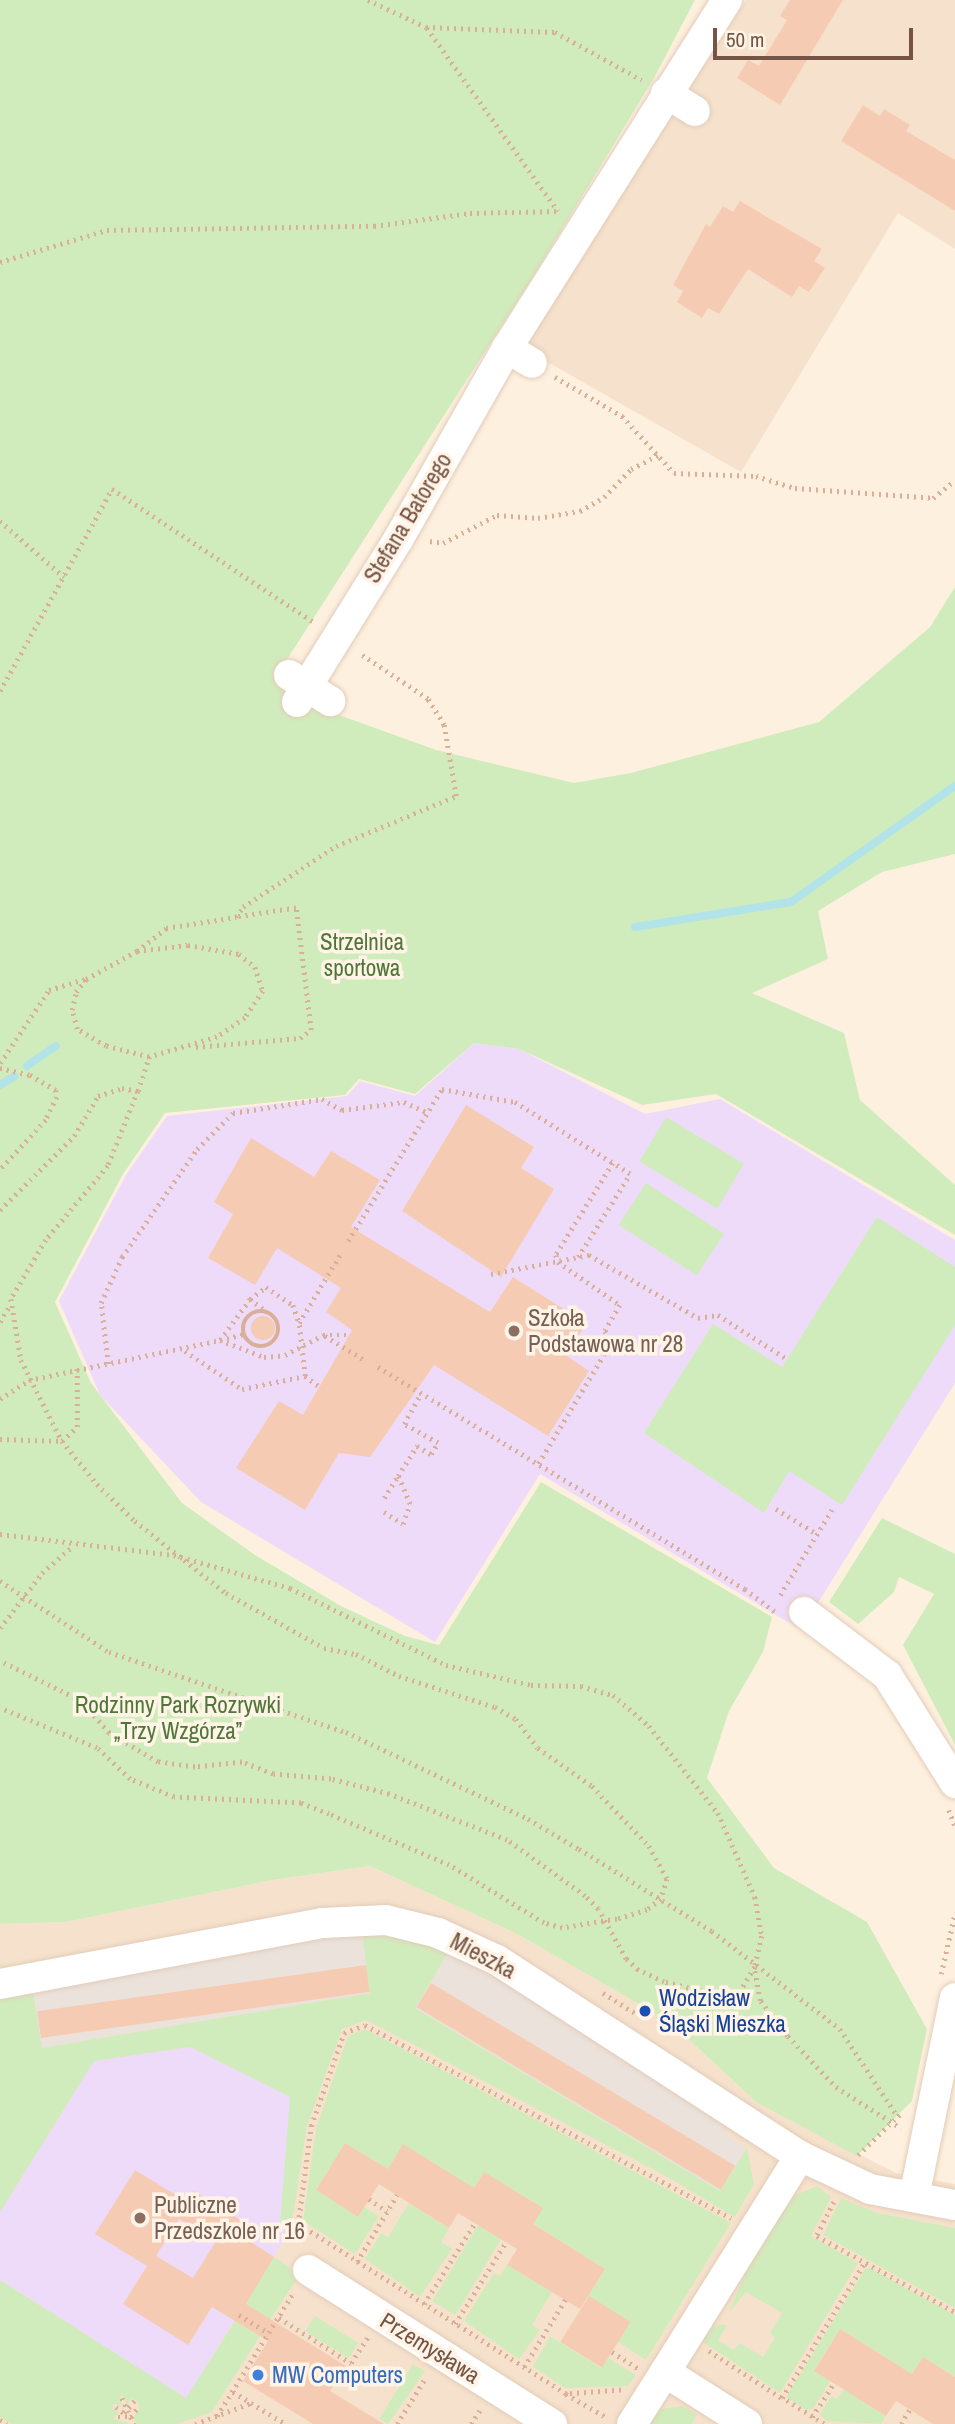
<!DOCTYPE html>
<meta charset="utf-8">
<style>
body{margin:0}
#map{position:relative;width:955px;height:2424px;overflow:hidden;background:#fef0de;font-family:"Archivo Narrow",sans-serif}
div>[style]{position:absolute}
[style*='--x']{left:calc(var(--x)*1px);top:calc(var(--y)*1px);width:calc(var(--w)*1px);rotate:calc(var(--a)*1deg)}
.residential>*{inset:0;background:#f6e2cc}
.industrial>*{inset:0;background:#ebe2db}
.education>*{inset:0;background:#eedbfa}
.green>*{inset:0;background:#d1ecbc;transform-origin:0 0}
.stream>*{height:8px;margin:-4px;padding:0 4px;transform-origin:4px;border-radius:4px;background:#b2e3e9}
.building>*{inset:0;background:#f6cbb4;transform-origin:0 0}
.round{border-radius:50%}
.path>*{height:4.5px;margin-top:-2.25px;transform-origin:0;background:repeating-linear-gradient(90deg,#daaf97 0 2px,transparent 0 7px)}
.path>.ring{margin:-2.25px;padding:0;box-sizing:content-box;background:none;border:4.5px solid #daaf97;border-radius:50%}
.roads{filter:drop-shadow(0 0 2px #e2ccba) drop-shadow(0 0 2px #e2ccba)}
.street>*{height:30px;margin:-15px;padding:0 15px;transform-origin:15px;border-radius:15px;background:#fff}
.dots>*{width:19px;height:19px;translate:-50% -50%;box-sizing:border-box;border:4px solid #fff4e6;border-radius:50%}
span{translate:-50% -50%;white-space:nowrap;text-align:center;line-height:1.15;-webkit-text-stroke:7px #fff4e6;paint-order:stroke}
.street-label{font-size:23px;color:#765445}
.park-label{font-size:23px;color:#4e7739}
.education-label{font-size:23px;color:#785e54}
.left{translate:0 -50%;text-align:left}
.transit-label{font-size:23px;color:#164399}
.shop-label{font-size:23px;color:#366cbe}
.scale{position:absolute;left:713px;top:28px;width:200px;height:32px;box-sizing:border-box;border:4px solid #765445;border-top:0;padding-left:9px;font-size:21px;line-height:24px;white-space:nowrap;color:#765445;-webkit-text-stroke:5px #fff4e6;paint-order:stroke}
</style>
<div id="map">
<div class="residential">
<div style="clip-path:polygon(746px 0,955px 0,955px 249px,898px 213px,741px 472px,521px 347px)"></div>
<div style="clip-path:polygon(370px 1866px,517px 1934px,670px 2022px,756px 2102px,896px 2173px,955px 2184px,955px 2424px,0 2424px,0 1924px,66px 1922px,273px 1880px)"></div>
</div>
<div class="industrial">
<div style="clip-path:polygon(362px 1933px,370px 1993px,42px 2048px,33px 1992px,320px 1936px)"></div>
<div style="clip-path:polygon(449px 1951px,490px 1971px,730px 2125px,725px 2134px,747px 2148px,720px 2192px,414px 2007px)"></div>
</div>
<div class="education">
<div style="clip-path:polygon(474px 1043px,519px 1049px,645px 1114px,720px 1099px,955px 1240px,955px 1383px,801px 1630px,540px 1474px,435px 1642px,201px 1502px,100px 1395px,59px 1301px,126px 1175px,167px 1116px,347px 1096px,360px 1081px,415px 1096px)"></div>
<div style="clip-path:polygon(190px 2047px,291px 2097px,280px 2223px,291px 2229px,186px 2399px,0 2280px,0 2212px,94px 2061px)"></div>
</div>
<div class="green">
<div style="clip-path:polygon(0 0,695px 0,654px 78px,533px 277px,275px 678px,339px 715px,436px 750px,574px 783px,631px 773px,819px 722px,930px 627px,955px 587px,955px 854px,882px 872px,818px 911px,828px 959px,752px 993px,844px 1033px,860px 1100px,955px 1185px,955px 1235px,716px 1094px,642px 1105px,519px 1049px,474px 1043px,415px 1094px,359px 1079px,345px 1095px,165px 1113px,123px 1174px,55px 1302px,91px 1383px,182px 1503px,255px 1555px,341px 1606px,405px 1636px,439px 1645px,541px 1482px,772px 1617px,763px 1652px,729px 1711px,707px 1778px,774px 1868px,867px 1922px,927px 2029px,912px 2101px,857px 2156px,756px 2102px,670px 2022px,517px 1934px,370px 1866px,273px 1880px,66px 1922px,0 1924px)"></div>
<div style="left:666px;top:1117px;width:91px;height:52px;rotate:31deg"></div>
<div style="left:646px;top:1183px;width:93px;height:50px;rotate:33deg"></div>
<div style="clip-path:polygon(877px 1217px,955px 1267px,955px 1325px,842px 1505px,789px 1471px,764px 1513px,644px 1433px,713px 1324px,782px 1367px)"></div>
<div style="clip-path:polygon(882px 1518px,955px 1554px,955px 1745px,903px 1645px,934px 1594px,899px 1577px,894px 1592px,858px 1624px,829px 1602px)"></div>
<div style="clip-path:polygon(362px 1933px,413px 1940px,449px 1951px,415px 2008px,720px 2191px,747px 2148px,754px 2184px,735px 2217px,662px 2174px,366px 2020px,342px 2029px,307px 2126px,291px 2229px,280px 2224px,290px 2097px,190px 2047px,94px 2061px,0 2212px,0 1999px,33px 1992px,42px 2048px,370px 1993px)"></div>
<div style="clip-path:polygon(365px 2029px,731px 2223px,646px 2360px,618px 2342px,630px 2322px,588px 2296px,605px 2269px,533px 2224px,484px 2172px,474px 2188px,388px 2169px,345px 2143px,316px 2190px,358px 2217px,364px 2207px,379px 2216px,355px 2254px,303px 2221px,316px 2128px,348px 2036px)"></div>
<div style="clip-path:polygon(817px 2186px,831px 2197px,811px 2236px,858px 2263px,780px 2393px,703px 2342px,712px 2327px,723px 2324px,727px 2326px,718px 2340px,734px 2350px,740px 2343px,763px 2357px,775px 2338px,770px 2333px,782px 2313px,746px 2292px,728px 2314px,750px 2263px,784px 2209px,796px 2195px)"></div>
<div style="clip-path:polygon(841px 2198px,877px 2213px,955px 2228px,955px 2308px,823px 2235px)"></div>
<div style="clip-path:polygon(409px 2203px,449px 2228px,441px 2242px,452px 2249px,420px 2297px,365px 2259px,381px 2233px,388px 2237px)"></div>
<div style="left:478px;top:2225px;width:27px;height:89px;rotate:31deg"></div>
<div style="left:274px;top:2257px;width:31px;height:63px;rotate:33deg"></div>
<div style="clip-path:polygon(507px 2265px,552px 2292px,532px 2325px,540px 2330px,519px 2359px,464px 2321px,494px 2273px,500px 2276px)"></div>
<div style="clip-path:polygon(870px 2268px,955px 2315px,955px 2377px,923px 2357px,912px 2374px,840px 2329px,814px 2370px,830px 2381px,813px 2409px,806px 2410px,786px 2397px,865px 2269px)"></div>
<div style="clip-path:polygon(0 2280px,186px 2398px,235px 2321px,260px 2336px,212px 2412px,177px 2424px,137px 2424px,133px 2418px,139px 2409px,138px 2402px,132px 2398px,127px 2405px,122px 2395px,119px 2400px,125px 2406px,113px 2404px,113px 2410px,119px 2412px,113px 2419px,132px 2424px,12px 2424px,0 2417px)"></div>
<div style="left:315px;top:2316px;width:51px;height:18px;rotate:32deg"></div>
<div style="clip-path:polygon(550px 2336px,601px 2368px,608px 2358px,636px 2375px,628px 2386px,565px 2388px,533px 2367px)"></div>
<div style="clip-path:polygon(413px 2364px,425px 2371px,388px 2424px,379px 2419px)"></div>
<div style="clip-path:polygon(844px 2389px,886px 2416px,881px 2424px,826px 2421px,820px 2414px,831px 2396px,837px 2399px)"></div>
<div style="clip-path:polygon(682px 2406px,697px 2415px,692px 2424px,642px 2424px,650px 2411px)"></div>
</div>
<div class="stream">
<div style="--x:635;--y:927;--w:158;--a:-9.1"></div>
<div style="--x:791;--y:902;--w:201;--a:-35.3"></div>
<div style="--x:27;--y:1066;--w:35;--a:-35"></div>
<div style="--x:0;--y:1085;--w:17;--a:-31"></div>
</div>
<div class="building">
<div style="clip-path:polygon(790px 0,843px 0,780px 105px,737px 78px,748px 60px,759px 66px,787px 20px,780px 16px)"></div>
<div style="clip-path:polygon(863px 105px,880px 116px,884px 109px,910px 125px,906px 131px,955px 160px,955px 211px,841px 141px)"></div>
<div style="clip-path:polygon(740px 201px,822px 249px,814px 261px,825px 268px,809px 292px,799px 286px,792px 297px,748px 269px,719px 314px,708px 308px,702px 318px,677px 302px,683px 291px,673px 285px,706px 224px,710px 227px,723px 206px,733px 212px)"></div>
<div style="clip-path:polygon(466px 1105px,534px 1147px,521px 1168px,554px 1189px,501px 1277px,402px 1211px)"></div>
<div style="clip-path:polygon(251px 1138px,314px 1177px,331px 1151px,380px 1180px,351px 1227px,490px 1312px,513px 1277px,586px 1323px,567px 1356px,589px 1371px,548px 1436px,434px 1365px,370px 1457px,339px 1453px,305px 1510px,236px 1468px,279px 1401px,303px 1415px,352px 1330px,326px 1312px,341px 1288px,277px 1248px,255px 1285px,208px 1258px,233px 1214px,214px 1202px)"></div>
<div class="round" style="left:251px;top:1316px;width:24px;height:24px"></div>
<div style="left:366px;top:1965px;width:27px;height:332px;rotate:82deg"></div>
<div style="left:431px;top:1983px;width:355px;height:28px;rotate:31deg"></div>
<div style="clip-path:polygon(345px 2143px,388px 2169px,403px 2144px,474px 2188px,484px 2172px,543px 2208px,533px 2224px,605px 2269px,580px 2309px,507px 2265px,517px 2249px,458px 2213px,449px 2228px,379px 2184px,358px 2217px,316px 2190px)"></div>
<div style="clip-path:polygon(evenodd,135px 2170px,187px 2202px,194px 2191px,258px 2231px,251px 2242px,274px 2257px,246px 2304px,346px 2366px,330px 2391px,384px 2424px,313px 2424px,243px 2381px,268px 2341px,212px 2307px,188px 2345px,123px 2304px,147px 2266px,95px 2234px,135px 2170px,179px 2219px,216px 2241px,193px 2278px,156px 2256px,179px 2219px)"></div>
<div style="left:589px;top:2296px;width:49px;height:54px;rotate:32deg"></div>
<div style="clip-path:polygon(840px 2329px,912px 2374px,923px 2357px,955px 2377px,955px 2424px,933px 2424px,896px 2401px,886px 2416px,814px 2371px)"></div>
</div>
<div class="path">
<div style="--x:368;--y:0;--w:64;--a:25"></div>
<div style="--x:426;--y:27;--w:129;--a:2.2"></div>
<div style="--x:555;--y:32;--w:99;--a:28.9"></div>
<div style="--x:427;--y:28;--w:225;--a:54.4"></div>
<div style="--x:0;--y:262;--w:112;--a:-16.7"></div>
<div style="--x:107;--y:230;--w:267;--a:-0.9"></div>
<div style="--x:374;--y:226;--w:97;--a:-7.7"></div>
<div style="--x:470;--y:213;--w:88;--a:-1.3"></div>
<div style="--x:555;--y:377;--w:78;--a:30.2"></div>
<div style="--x:622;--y:416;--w:77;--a:47.6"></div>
<div style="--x:674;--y:473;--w:82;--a:2.1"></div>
<div style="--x:756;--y:476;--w:41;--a:17.1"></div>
<div style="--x:795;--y:488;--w:138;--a:4.1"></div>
<div style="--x:933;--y:498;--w:28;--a:-39"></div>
<div style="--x:0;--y:521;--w:85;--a:41.2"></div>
<div style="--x:430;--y:541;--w:13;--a:9"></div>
<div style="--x:443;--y:543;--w:61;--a:-27.4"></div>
<div style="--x:497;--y:515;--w:41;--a:4.2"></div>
<div style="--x:538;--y:518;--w:43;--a:-9.5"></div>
<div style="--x:580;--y:511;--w:28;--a:-30"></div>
<div style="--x:604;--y:497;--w:39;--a:-46"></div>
<div style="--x:631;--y:469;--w:30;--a:-27"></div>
<div style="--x:0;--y:691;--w:231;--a:-61"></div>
<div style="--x:112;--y:489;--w:243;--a:33.4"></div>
<div style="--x:188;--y:945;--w:52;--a:10"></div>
<div style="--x:239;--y:954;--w:21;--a:39"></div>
<div style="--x:255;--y:967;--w:25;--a:72"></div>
<div style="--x:263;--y:991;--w:32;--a:124"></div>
<div style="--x:245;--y:1018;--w:34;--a:146"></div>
<div style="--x:217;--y:1037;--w:71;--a:163.6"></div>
<div style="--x:149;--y:1057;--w:44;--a:-165.7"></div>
<div style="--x:106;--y:1046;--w:34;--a:-150"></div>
<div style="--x:77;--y:1029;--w:20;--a:-105"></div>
<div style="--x:72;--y:1010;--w:18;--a:-77"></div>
<div style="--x:76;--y:992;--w:16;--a:-52"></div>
<div style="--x:86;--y:979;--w:58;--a:-28.8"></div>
<div style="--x:137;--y:951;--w:51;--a:-6.7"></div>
<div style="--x:137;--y:951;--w:37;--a:-38"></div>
<div style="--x:166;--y:928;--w:71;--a:-8.9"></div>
<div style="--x:236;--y:917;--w:12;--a:-55"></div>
<div style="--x:243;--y:907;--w:111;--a:-33.3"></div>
<div style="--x:336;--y:846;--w:130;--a:-22.6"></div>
<div style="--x:456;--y:796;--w:72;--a:-99.6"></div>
<div style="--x:444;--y:725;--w:31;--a:-122"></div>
<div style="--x:428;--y:699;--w:82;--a:-146.5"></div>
<div style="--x:196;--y:1047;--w:104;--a:-4.9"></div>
<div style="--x:300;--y:1038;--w:14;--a:-36"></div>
<div style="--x:311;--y:1030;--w:123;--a:-97"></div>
<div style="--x:296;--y:908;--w:61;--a:171.5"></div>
<div style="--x:0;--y:1063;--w:88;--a:-56.1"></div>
<div style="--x:49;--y:990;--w:38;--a:-17"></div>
<div style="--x:0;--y:1068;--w:31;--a:13"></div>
<div style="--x:30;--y:1075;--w:30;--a:30"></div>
<div style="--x:56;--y:1090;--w:7;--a:82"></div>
<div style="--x:57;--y:1097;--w:25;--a:116"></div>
<div style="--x:46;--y:1120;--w:68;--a:132.6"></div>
<div style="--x:138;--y:1091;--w:36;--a:-72"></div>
<div style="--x:0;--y:1210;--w:105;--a:-45"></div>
<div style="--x:74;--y:1136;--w:47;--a:-59"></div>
<div style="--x:98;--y:1096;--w:25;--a:-18"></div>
<div style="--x:122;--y:1088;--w:16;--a:11"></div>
<div style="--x:138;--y:1091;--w:81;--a:111.8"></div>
<div style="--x:108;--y:1166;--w:97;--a:130"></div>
<div style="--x:46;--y:1240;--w:69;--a:120.7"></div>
<div style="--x:11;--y:1299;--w:62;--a:80.7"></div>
<div style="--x:21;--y:1360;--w:91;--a:63.2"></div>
<div style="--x:62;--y:1441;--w:55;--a:50.9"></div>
<div style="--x:97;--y:1484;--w:53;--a:44.2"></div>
<div style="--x:135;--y:1521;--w:116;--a:38.4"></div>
<div style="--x:226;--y:1593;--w:112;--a:29.3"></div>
<div style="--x:324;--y:1648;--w:33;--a:11"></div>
<div style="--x:356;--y:1654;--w:48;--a:27.1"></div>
<div style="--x:399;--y:1676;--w:101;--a:17.9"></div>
<div style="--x:495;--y:1707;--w:24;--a:30"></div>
<div style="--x:516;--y:1719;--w:36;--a:53"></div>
<div style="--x:538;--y:1748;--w:66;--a:35.1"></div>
<div style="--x:592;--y:1786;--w:83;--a:46.5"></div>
<div style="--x:649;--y:1846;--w:38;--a:61"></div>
<div style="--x:667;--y:1879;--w:21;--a:107"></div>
<div style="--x:661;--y:1899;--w:18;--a:142"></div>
<div style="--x:647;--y:1910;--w:31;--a:163"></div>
<div style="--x:617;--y:1919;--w:56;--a:170.7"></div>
<div style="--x:562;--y:1928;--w:19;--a:-164"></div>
<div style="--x:544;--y:1923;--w:111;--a:-148.6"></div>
<div style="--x:449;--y:1865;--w:130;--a:-157"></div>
<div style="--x:329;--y:1814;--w:30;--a:-159"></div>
<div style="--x:301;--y:1803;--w:127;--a:-177.3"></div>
<div style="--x:174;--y:1797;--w:48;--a:-157.8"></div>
<div style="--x:130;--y:1779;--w:45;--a:-136.8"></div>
<div style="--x:97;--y:1748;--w:105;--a:-157.6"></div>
<div style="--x:348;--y:1241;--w:179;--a:-58.3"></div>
<div style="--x:442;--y:1089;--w:74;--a:10.1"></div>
<div style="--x:515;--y:1102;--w:115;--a:31.9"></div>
<div style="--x:613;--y:1163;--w:108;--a:121.8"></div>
<div style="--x:556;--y:1255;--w:7;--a:74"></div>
<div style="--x:558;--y:1262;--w:75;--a:34.7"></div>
<div style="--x:620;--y:1305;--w:30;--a:120"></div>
<div style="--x:605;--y:1331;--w:13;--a:58"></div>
<div style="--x:612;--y:1342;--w:144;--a:121"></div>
<div style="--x:578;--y:1257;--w:98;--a:-57.9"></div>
<div style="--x:630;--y:1174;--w:20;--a:-147"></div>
<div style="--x:491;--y:1274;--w:100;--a:-11"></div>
<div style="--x:589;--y:1255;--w:126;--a:30"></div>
<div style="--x:698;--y:1318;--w:20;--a:-9"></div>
<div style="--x:718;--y:1315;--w:82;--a:32.5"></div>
<div style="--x:250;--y:1299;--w:20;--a:37"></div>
<div class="ring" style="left:243px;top:1311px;width:31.5px;height:31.5px"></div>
<div style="--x:0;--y:1322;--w:20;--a:-60"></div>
<div style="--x:325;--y:1336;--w:48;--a:31.4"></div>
<div style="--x:220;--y:1340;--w:51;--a:-53.8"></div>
<div style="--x:250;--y:1299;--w:20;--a:-37"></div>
<div style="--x:266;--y:1287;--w:32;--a:34"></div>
<div style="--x:293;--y:1305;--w:18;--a:71"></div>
<div style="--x:220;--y:1340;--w:25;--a:-14"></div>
<div style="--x:185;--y:1351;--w:69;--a:33.7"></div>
<div style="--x:242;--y:1389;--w:64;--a:-11.7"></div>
<div style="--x:305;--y:1376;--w:19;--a:36"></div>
<div style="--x:108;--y:1364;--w:61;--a:-96.5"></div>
<div style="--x:101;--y:1303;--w:51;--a:-65.5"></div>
<div style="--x:122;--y:1257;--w:131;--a:-55.2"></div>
<div style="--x:197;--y:1149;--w:51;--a:-45"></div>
<div style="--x:233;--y:1113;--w:90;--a:-8.9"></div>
<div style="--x:322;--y:1099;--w:23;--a:29"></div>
<div style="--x:342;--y:1110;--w:63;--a:-7.4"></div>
<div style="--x:404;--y:1102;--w:24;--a:24"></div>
<div style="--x:378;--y:1367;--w:429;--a:31.2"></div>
<div style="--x:745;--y:1589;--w:39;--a:37"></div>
<div style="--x:305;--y:1376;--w:53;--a:-96.5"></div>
<div style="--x:299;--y:1323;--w:82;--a:-59"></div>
<div style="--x:0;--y:1399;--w:35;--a:-33"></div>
<div style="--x:29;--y:1380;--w:195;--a:-11.8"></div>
<div style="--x:220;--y:1340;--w:47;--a:21.1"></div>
<div style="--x:264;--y:1357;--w:21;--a:-5"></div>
<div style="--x:285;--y:1355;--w:43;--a:-27.8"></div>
<div style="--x:323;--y:1335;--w:26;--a:0"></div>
<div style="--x:0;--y:1439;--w:62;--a:1.8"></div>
<div style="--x:62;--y:1441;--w:21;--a:-43"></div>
<div style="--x:77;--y:1427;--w:58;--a:-90"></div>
<div style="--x:384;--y:1498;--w:26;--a:-58"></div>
<div style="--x:776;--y:1509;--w:48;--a:31.4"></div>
<div style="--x:384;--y:1512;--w:22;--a:32"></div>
<div style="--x:403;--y:1524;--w:21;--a:-71"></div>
<div style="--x:410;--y:1504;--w:30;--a:-113"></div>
<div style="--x:398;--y:1476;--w:36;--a:-58"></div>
<div style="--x:417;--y:1446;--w:16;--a:30"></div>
<div style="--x:431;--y:1454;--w:13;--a:-58"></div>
<div style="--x:438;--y:1443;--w:39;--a:-151"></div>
<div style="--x:404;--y:1424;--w:35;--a:-61"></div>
<div style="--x:0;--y:1534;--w:175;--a:6.9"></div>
<div style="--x:174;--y:1555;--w:121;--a:15.9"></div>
<div style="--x:290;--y:1588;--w:174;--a:26.3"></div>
<div style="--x:446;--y:1665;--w:87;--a:13.2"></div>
<div style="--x:531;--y:1685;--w:50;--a:1.1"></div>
<div style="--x:581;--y:1686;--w:33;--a:16"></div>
<div style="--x:613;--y:1695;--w:48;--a:40.7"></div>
<div style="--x:649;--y:1726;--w:111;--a:51.6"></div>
<div style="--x:718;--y:1813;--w:92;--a:66.2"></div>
<div style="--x:755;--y:1897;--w:40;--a:80"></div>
<div style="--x:762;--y:1936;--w:32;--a:103"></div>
<div style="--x:755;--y:1967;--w:29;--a:121"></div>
<div style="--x:740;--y:1992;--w:13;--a:151"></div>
<div style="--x:729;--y:1998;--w:67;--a:-166.2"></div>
<div style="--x:664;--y:1982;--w:29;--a:-155"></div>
<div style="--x:638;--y:1970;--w:16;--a:-137"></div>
<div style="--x:626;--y:1959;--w:57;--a:-119.2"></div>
<div style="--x:598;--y:1909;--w:18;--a:-135"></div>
<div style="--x:585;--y:1896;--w:96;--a:-144.3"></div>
<div style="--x:507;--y:1840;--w:127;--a:-158.7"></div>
<div style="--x:389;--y:1794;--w:60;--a:-165.5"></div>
<div style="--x:331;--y:1779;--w:58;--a:-175.1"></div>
<div style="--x:273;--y:1774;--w:33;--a:-159"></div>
<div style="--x:242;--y:1762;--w:47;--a:173.9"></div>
<div style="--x:195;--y:1767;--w:37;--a:-172"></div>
<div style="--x:158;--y:1762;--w:57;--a:-149.4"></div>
<div style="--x:109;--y:1733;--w:43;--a:-131.2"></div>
<div style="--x:81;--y:1701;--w:90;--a:-153.7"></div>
<div style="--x:0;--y:1581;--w:130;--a:33.1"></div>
<div style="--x:109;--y:1652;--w:250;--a:18.7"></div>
<div style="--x:346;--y:1732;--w:202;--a:25.5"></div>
<div style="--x:528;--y:1819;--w:59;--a:30.5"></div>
<div style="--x:579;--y:1849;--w:156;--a:31.7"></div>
<div style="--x:712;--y:1931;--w:161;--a:37.4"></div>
<div style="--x:840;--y:2029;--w:105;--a:56.6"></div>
<div style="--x:780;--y:1595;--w:102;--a:-58.7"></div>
<div style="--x:0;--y:1628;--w:69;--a:-52.6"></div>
<div style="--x:42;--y:1573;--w:41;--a:-41.1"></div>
<div style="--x:949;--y:1810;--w:17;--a:69"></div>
<div style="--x:755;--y:1971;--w:31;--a:79"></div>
<div style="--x:761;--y:2001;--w:44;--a:52.4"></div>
<div style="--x:788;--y:2036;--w:70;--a:46.7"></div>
<div style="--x:836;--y:2087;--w:77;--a:32.2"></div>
<div style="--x:941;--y:1974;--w:63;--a:-77.1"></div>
<div style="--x:603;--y:1993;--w:40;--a:32"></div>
<div style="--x:858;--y:2155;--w:62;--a:-44.3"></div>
<div style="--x:369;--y:2199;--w:22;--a:34"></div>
<div style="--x:834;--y:2202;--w:38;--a:117"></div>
<div style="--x:817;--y:2236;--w:158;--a:28.8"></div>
<div style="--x:357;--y:2262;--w:78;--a:-59.2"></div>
<div style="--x:424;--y:2304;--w:96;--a:-57.8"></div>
<div style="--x:239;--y:2315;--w:35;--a:31"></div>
<div style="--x:279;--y:2318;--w:85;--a:32"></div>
<div style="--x:351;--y:2363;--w:31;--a:-57"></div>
<div style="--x:455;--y:2324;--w:97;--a:-58.1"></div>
<div style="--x:709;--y:2351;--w:87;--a:32.8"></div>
<div style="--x:612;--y:2352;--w:31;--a:32"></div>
<div style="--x:524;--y:2367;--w:79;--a:-58.5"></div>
<div style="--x:621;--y:2390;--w:55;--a:175.8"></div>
<div style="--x:566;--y:2394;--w:317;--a:-147.6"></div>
<div style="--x:298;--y:2224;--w:99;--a:-82.4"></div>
<div style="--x:311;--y:2126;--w:99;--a:-70.5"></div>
<div style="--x:344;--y:2033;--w:22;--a:-21"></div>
<div style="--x:365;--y:2025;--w:414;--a:27.8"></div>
<div style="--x:233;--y:2392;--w:20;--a:30"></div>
<div style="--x:566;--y:2394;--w:46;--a:29.9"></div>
<div style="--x:122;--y:2398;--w:29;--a:65"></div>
<div style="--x:116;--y:2407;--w:10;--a:37"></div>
<div style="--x:124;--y:2413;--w:16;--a:-50"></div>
<div style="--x:217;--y:2416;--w:146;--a:-58.2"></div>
<div style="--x:118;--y:2417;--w:13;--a:0"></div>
<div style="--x:131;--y:2417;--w:11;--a:-56"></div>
<div style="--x:812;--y:2417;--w:40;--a:-57.1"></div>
<div style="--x:0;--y:2420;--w:8;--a:30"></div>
<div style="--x:195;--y:2424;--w:60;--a:-20.6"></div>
<div style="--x:251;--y:2403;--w:41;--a:31"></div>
<div style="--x:397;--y:2424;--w:55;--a:-58.3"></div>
<div style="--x:471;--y:2424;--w:17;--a:-57"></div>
<div style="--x:824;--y:2424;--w:49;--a:-148.2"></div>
<div style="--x:782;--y:2398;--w:159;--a:-58.6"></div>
<div style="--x:901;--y:2424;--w:17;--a:-59"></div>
</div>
<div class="roads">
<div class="street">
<div style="--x:666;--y:93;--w:34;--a:32"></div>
<div style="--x:507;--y:348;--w:29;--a:31"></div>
<div style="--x:289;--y:675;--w:49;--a:32.4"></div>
<div style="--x:297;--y:702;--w:193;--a:-58.1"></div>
<div style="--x:399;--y:538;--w:219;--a:-60.4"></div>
<div style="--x:507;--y:348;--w:412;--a:-57.7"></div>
<div style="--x:804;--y:1612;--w:104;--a:37.2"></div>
<div style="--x:887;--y:1675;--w:128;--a:57.8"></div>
<div style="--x:0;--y:1984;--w:328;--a:-10.7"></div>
<div style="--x:322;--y:1923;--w:64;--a:-2.7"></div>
<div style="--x:386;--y:1920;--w:54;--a:14"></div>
<div style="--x:438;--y:1933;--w:65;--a:24.6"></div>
<div style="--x:497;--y:1960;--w:361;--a:32.9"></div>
<div style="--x:800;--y:2156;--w:77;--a:25.2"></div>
<div style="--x:870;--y:2189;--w:86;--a:10.7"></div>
<div style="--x:914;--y:2197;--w:203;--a:-78.4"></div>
<div style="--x:308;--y:2270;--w:289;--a:32.3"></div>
<div style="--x:632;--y:2424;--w:62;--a:-57.6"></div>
<div style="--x:747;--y:2424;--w:97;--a:-147.6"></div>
<div style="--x:665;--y:2372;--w:255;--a:-58"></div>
</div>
</div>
<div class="dots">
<div style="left:514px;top:1331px;background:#8d6e63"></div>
<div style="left:645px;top:2011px;background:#1a4fb4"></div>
<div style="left:140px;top:2218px;background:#8d6e63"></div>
<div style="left:258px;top:2375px;background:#3f7fe0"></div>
</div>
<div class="street-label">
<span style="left:408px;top:518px;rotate:-59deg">Stefana Batorego</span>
<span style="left:483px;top:1956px;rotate:28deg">Mieszka</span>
<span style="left:430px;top:2348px;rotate:32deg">Przemysława</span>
</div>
<div class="park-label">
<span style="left:362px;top:955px">Strzelnica<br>sportowa</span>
<span style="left:178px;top:1718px">Rodzinny Park Rozrywki<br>„Trzy Wzgórza”</span>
</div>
<div class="education-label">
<span class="left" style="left:528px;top:1331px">Szkoła<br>Podstawowa nr 28</span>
<span class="left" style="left:154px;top:2218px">Publiczne<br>Przedszkole nr 16</span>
</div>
<div class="transit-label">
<span class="left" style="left:659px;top:2011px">Wodzisław<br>Śląski Mieszka</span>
</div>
<div class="shop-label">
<span class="left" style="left:272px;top:2375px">MW Computers</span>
</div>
<div class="scale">50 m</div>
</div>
